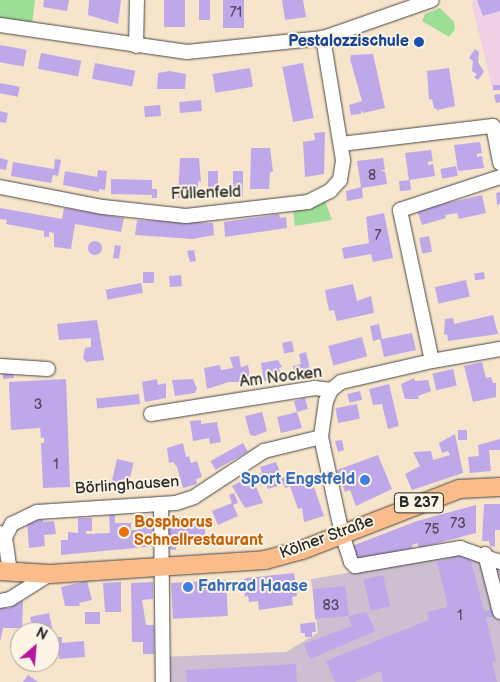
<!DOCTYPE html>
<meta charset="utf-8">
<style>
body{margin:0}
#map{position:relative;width:500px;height:682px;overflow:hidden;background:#f6e4cb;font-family:"Balsamiq Sans",sans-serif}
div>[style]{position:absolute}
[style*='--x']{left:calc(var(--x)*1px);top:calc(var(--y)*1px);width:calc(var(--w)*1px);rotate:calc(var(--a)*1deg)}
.built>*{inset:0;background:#f0d0e4}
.industrial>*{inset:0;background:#cebed1}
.green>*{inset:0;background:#9cde95}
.building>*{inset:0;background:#bfa8e9;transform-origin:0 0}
.round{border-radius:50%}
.roads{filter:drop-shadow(0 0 1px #494743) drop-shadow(0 0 1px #494743)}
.minor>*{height:14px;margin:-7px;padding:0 7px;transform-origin:7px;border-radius:7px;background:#fff}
.major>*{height:18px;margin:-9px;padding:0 9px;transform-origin:9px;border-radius:9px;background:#f9bc8a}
.dots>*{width:14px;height:14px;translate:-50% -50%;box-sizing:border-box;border:2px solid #fcf5e5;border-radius:50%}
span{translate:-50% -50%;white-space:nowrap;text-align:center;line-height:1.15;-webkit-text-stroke:4px #fcf5e5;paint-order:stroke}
.number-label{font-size:14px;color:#504a5a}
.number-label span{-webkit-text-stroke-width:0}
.shield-label span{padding:1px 4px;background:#fcf5e5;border:1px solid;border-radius:4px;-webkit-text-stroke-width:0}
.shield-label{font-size:15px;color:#2b2b2b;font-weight:700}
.transit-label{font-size:16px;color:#164399;font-weight:700}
.right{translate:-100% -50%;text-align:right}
.street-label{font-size:16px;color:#2b2b2b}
.shop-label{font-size:16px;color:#366cbe;font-weight:700}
.left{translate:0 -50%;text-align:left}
.food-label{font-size:16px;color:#c56008;font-weight:700}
.north{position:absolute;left:10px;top:622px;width:50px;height:50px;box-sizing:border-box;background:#fcf5e5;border:1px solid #a8a49b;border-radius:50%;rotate:27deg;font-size:14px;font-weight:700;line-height:20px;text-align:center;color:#2b2b2b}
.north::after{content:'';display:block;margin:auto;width:18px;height:22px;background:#b5179e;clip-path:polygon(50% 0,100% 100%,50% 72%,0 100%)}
</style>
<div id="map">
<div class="built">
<div style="clip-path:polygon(500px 0,500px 90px,493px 91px,471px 1px)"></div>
</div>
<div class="industrial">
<div style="clip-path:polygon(469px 553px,500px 568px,500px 682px,160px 682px,159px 657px,286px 652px,318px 633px,311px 579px)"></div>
</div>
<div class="green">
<div style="clip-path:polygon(0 0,35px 0,32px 24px,0 19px)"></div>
<div style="clip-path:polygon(440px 8px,454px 22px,455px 29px,449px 37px,422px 21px,425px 14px)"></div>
<div style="clip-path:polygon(325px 201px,332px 220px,295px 226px,293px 211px)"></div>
</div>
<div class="building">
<div style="clip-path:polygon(44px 0,69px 0,67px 11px,43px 7px)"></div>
<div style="clip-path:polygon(89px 0,121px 0,118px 24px,88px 15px)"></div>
<div style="left:164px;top:0;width:21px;height:27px"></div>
<div style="left:199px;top:0;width:11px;height:20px"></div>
<div style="left:223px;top:0;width:21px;height:28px"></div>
<div style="clip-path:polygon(282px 0,303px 0,306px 17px,285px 20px)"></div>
<div style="clip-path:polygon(477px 0,500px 0,500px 11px,483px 16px)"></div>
<div style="left:0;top:45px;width:27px;height:17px;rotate:10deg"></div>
<div style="clip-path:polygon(475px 49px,479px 52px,478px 62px,484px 72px,478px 80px,474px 77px,477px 74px,472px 71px,473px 61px,469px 58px)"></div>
<div style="left:41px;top:53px;width:41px;height:16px;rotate:11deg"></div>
<div style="clip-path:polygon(373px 54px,385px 108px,363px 113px,361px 110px,361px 114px,351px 115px,349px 105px,362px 101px,350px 59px,351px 55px)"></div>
<div style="left:95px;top:63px;width:41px;height:16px;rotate:11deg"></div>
<div style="left:303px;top:63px;width:56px;height:21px;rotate:79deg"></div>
<div style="left:250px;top:68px;width:19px;height:38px;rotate:81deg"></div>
<div style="clip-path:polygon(449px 68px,455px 106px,438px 110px,434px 108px,432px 99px,429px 100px,427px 71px)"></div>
<div style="clip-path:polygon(169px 71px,186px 74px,185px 89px,157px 89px,158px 73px)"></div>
<div style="left:0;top:83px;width:20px;height:10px;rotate:11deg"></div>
<div style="left:493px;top:85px;width:7px;height:5px"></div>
<div style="clip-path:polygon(500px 94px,500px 102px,496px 103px,494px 95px)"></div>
<div style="left:201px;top:100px;width:11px;height:22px;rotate:85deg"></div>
<div style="left:160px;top:105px;width:11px;height:16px;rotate:85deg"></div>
<div style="clip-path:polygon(0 111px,8px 113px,6px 123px,0 122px)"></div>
<div style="clip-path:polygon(325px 132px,324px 174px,305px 177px,303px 142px,315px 140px,314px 133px)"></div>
<div style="clip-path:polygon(480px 142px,482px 153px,477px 154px,477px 157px,482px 156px,484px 168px,458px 171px,454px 145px)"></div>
<div style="clip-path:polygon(251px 148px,270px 148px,273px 172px,270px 172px,269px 189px,250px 189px)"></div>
<div style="clip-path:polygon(431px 150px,433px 161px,428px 162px,428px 165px,433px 164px,435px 176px,409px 180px,405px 153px)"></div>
<div style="clip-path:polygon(0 158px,8px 160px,6px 170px,0 169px)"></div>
<div style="clip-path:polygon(180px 158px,199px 158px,201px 182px,198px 181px,198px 199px,178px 198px)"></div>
<div style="clip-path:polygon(383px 158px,385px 170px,380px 170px,385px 172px,387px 184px,362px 188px,363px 198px,347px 201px,346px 191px,361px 187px,357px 161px)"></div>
<div style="clip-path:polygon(55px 159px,61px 160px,58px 176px,53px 175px,51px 183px,11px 176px,13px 162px,54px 169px)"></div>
<div style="left:456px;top:166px;width:10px;height:16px;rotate:79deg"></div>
<div style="clip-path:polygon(98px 170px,107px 171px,105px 190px,99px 189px,99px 192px,63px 185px,65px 171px,97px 177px)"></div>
<div style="left:208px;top:171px;width:10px;height:26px"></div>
<div style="left:233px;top:171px;width:10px;height:26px"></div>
<div style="clip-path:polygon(111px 179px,152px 180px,152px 189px,157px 189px,157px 198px,152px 198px,152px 195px,111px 194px)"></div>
<div style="left:410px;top:180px;width:10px;height:11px;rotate:84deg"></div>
<div style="clip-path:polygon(500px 192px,500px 204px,497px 205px,496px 193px)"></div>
<div style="clip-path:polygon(482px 195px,486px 213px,459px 219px,457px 213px,445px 215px,446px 218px,422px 225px,417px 210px)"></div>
<div style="clip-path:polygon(0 208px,62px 219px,64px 208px,124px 218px,121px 232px,75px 224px,71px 249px,54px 247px,54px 233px,49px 232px,49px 237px,44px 237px,44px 231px,6px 224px,7px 220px,0 219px)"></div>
<div style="clip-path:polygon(384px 213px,393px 258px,373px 262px,371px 254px,344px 259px,342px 248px,369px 243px,366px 217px)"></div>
<div style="clip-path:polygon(279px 214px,280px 218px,286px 217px,287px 228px,225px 237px,224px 222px)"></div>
<div style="clip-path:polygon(137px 220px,213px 223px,214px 235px,193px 239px,135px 235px)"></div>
<div style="left:429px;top:236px;width:16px;height:10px;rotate:79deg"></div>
<div class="round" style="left:88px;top:241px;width:14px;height:14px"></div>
<div style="left:115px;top:245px;width:6px;height:13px;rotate:9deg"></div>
<div style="clip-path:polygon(194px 250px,196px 261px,190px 262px,187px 251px)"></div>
<div style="left:143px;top:272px;width:11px;height:11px"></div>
<div style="left:484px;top:272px;width:7px;height:10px;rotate:82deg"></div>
<div style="left:181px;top:275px;width:11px;height:12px;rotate:85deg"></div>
<div style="left:466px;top:280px;width:17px;height:32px;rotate:77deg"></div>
<div style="left:141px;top:283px;width:10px;height:36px;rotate:79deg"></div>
<div style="clip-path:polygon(353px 284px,357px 301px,371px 296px,374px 313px,337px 321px,334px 310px,329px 311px,325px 290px)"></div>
<div style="clip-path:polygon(493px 315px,498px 334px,448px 341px,447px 334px,444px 335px,445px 319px,453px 318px,454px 324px)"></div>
<div style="clip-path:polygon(97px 320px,104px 360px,86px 362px,83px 358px,85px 348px,91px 347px,91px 338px,59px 340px,57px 324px)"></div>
<div style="clip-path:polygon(379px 324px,382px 339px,412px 333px,416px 350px,384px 357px,380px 339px,373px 341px,370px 326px)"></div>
<div style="left:362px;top:337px;width:20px;height:35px;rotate:75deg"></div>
<div style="left:292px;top:341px;width:11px;height:10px;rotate:80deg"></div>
<div style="clip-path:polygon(306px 352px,312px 378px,296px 381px,293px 366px,301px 364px,299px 354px)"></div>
<div style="clip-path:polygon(239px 356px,241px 367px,248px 365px,250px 378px,242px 379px,243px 382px,229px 382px,207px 389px,204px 368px,220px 365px,221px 370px,233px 368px,230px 357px)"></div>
<div style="clip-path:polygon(278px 360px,282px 367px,279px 368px,281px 375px,264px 381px,261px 363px)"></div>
<div style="clip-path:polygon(482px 362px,486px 378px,491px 377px,493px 383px,496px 383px,496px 397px,473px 402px,464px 366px)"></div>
<div style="left:453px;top:369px;width:17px;height:21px;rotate:77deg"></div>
<div style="clip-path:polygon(3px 373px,13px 373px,14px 378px,3px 379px)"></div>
<div style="clip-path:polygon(414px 378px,415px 381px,428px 380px,431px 391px,418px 396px,419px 399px,405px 399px,401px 384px)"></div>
<div style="clip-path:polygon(66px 379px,70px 487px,43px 488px,41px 443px,44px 443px,44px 438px,41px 438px,40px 428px,11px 430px,9px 382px)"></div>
<div style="clip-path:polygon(157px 379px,158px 385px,166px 383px,166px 398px,145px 402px,142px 382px)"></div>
<div style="clip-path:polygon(193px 379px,197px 389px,195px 393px,175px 396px,172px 380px)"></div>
<div style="clip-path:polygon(389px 384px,399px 426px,388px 429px,382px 404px,373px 405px,369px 389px)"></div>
<div style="left:360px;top:391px;width:9px;height:13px;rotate:77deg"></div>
<div style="left:139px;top:394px;width:10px;height:43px;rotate:84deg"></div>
<div style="clip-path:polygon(305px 398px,308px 409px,297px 412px,302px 428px,281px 433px,277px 417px,297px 412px,294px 401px)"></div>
<div style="left:357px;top:404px;width:15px;height:22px;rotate:79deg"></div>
<div style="clip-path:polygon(262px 412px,267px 431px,255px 436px,250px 435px,245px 416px)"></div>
<div style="clip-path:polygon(201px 420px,201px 424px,217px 422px,221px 442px,210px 444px,209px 438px,193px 441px,190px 421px)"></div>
<div style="left:467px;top:430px;width:10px;height:9px;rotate:90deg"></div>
<div style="clip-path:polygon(455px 434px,463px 473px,412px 490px,405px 474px,420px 466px,413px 452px,431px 451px,433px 460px,450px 455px,448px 451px,442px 453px,439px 443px)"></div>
<div style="clip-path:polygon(500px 439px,500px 450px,489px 450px,491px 471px,470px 473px,468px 457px,479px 456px,478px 445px)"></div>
<div style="clip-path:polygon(342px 440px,344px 450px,338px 452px,335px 441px)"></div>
<div style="clip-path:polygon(183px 443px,186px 457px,189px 456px,191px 463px,197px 461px,202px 477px,196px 479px,197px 484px,183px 488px,177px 467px,173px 462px,169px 463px,167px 448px)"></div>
<div style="left:243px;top:443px;width:10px;height:37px;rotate:61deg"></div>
<div style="clip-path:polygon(378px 455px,392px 489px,356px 506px,350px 490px,345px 492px,337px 470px)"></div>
<div style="left:117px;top:459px;width:17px;height:24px;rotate:13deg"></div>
<div style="clip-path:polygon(276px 462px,282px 478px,292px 475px,295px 484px,305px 480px,307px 485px,313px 484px,324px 516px,304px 522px,302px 508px,298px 509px,290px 486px,285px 488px,284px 484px,268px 489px,266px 484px,260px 486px,256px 475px,262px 473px,260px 467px)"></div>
<div style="clip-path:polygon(249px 477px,251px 481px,253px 479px,263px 503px,245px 508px,232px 486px)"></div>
<div style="clip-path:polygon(234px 493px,238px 503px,233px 505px,238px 516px,218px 525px,212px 511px,232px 503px,229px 495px)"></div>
<div style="clip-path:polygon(484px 504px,500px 504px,500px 530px,495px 530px,495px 547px,490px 546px,489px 541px,482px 541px)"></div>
<div style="clip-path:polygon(476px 505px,476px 533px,419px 548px,417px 543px,412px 545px,413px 549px,383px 560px,368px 562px,365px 557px,356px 560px,352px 546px,417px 521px)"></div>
<div style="clip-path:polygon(109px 515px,115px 515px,115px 523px,131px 523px,131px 530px,138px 530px,138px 516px,157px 517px,156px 546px,61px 555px,61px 540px,68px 540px,68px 532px,78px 533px,78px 518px,92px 518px,92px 531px,86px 531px,86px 534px,110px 533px)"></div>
<div style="clip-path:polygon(166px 516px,205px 519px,205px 539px,177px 538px,176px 550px,166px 549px)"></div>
<div style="clip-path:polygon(43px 519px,43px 522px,54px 521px,56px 534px,44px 535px,45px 546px,29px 548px,27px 522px)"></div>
<div style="clip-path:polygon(469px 553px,484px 611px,500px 607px,500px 615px,486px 618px,496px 661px,492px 662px,497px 682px,383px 682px,381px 671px,355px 682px,335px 682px,326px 661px,429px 620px,427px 612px,448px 607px,437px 562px)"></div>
<div style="clip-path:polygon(294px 573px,297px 596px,292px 597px,293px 605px,259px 610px,258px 601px,249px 602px,248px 596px,245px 597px,242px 581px,246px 578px)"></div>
<div style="left:383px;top:575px;width:32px;height:20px;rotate:77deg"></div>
<div style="left:226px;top:580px;width:36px;height:55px;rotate:87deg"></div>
<div style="clip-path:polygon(87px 581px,92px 600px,79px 603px,80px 606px,65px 606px,61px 587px)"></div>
<div style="clip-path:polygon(121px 582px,121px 612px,105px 612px,103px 583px)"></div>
<div style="clip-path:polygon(153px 582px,153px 599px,142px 600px,146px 625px,154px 625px,154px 654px,143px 654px,143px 642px,132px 642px,131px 583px)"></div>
<div style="clip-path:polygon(345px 586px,349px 616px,366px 612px,376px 631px,310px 659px,304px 644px,352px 626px,348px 616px,315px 619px,313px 589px)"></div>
<div style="clip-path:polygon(23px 601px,22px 628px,3px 628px,0 642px,0 608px,11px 608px,11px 603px)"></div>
<div style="left:100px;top:612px;width:12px;height:15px;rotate:90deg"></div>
<div style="clip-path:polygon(49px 613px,52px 627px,49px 632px,33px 632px,30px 617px)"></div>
<div style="clip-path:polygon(315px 622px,316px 632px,312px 632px,312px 637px,305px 637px,305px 633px,301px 633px,300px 624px)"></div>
<div style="clip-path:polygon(52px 637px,62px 637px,62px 643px,84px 641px,85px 657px,59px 659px,59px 648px,52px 648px)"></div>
<div style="clip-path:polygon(296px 664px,297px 682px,187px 682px,186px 670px)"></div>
<div style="clip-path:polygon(28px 675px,38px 682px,23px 682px)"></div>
</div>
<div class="roads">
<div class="minor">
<div style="--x:0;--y:25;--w:189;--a:8.2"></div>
<div style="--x:187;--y:52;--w:137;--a:-5.9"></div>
<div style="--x:323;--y:38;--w:115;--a:-19.2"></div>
<div style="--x:136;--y:46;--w:46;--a:-88.8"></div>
<div style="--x:341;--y:144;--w:153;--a:-6.8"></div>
<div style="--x:493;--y:126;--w:38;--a:79"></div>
<div style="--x:0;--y:187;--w:105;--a:11"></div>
<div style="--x:103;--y:207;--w:83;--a:6.2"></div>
<div style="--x:186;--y:216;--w:123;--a:-6.5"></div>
<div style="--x:308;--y:202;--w:25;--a:-27"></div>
<div style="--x:330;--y:191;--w:15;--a:-48"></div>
<div style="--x:340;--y:180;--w:20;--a:-81"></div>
<div style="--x:343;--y:160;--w:124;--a:-99.3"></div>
<div style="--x:500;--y:349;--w:69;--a:170"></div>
<div style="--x:432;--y:361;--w:93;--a:167"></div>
<div style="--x:341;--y:382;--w:13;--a:141"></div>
<div style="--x:331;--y:390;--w:12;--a:114"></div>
<div style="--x:326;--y:401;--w:36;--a:98"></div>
<div style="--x:321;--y:437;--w:99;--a:77.8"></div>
<div style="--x:342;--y:534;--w:29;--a:72"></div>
<div style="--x:351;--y:562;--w:6;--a:45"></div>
<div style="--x:355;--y:566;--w:107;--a:-9.7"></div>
<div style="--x:460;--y:548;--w:42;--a:19.3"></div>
<div style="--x:432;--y:361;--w:154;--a:-102"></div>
<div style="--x:400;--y:210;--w:105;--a:-18.3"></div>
<div style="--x:0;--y:366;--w:48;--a:3.6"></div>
<div style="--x:151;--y:414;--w:166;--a:-9"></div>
<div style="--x:315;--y:388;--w:16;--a:7"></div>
<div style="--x:161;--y:504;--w:178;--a:89.4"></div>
<div style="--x:0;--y:533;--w:6;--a:39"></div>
<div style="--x:5;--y:537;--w:15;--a:-62"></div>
<div style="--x:12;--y:524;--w:28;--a:-26"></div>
<div style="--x:37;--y:512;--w:139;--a:-3.7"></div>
<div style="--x:176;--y:503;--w:19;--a:-18"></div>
<div style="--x:194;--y:497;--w:84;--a:-33.3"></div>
<div style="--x:264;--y:451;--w:59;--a:-13.8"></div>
<div style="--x:5;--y:537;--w:34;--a:82"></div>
<div style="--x:485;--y:554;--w:60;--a:75.5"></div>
<div style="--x:0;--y:601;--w:10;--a:-11"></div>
<div style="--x:10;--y:599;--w:47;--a:-32"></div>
</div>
<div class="major">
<div style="--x:0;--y:571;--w:50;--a:3.4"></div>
<div style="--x:50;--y:574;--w:215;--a:-3.7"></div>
<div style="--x:265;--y:560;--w:38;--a:-15"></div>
<div style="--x:302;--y:550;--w:168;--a:-21.2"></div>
<div style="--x:459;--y:489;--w:41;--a:-2.8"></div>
</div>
</div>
<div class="dots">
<div style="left:419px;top:42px;background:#1a4fb4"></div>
<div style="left:365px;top:480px;background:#3f7fe0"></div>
<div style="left:124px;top:532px;background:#e8710a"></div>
<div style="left:188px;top:587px;background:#3f7fe0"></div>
</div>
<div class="number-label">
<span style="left:236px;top:13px">71</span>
<span style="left:372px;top:176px">8</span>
<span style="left:378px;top:236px">7</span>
<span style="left:38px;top:405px">3</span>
<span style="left:56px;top:465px">1</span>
<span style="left:458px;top:524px">73</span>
<span style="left:432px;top:530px">75</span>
<span style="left:331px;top:606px">83</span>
<span style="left:460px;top:616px">1</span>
</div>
<div class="shield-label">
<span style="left:419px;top:503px">B 237</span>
</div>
<div class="transit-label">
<span class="right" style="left:409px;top:42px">Pestalozzischule</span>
</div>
<div class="street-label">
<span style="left:206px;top:194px;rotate:-2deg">Füllenfeld</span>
<span style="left:281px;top:378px;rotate:-7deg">Am Nocken</span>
<span style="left:127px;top:486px;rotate:-4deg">Börlinghausen</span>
<span style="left:327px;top:538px;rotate:-20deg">Kölner Straße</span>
</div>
<div class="shop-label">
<span class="right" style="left:355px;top:480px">Sport Engstfeld</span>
<span class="left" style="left:198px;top:587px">Fahrrad Haase</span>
</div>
<div class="food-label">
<span class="left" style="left:134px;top:532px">Bosphorus<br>Schnellrestaurant</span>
</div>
<div class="north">N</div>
</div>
